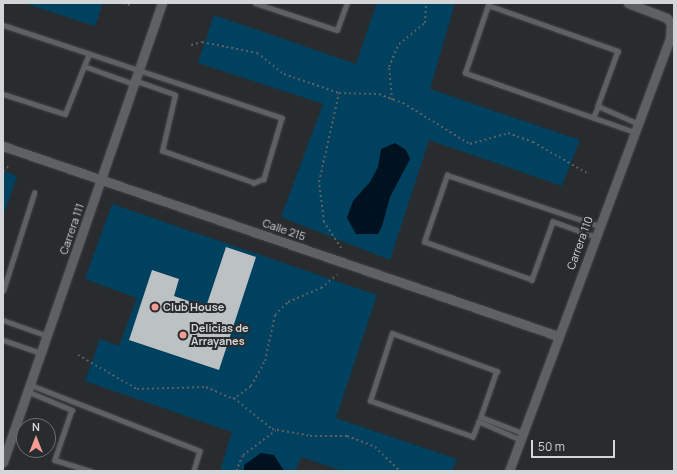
<!DOCTYPE html>
<style>
body{margin:0}
#map{position:relative;width:677px;height:474px;overflow:hidden;background:#292c2f;font-family:Manrope,sans-serif}
div>[style]{position:absolute}
[style*='--x']{left:calc(var(--x)*1px);top:calc(var(--y)*1px);width:calc(var(--w)*1px);rotate:calc(var(--a)*1deg)}
.green>*{inset:0;background:#00415f}
.water>*{inset:0;background:#00121f}
.building>*{inset:0;background:#bcc1c4}
.path>*{height:2px;margin-top:-1px;transform-origin:0;background:repeating-linear-gradient(90deg,#5d6063 0 2px,transparent 0 5px)}
.roads{filter:drop-shadow(0 0 1px #434749) drop-shadow(0 0 1px #434749)}
.service>*{height:4.5px;margin:-2.25px;padding:0 2.25px;transform-origin:2.25px;border-radius:2.25px;background:#5d6164}
.minor>*{height:9px;margin:-4.5px;padding:0 4.5px;transform-origin:4.5px;border-radius:4.5px;background:#5d6164}
.dots>*{width:11px;height:11px;translate:-50% -50%;box-sizing:border-box;border:2px solid #292c2f;border-radius:50%}
span{translate:-50% -50%;white-space:nowrap;text-align:center;line-height:1.15;-webkit-text-stroke:4px #292c2f;paint-order:stroke}
.street-label{font-size:11px;color:#d3d5d7}
.poi-label{font-size:11px;color:#d3d5d7;font-weight:700}
.left{translate:0 -50%;text-align:left}
.frame{position:absolute;inset:0;border:4px solid #d3d5d7;pointer-events:none}
.north{position:absolute;left:16px;top:418px;width:40px;height:40px;box-sizing:border-box;background:#292c2f;border:1px solid #6d7072;border-radius:50%;rotate:0deg;font-size:11px;font-weight:700;line-height:16px;text-align:center;color:#d3d5d7}
.north::after{content:'';display:block;margin:auto;width:14px;height:18px;background:#f59c92;clip-path:polygon(50% 0,100% 100%,50% 72%,0 100%)}
.scale{position:absolute;left:531px;top:440px;width:84px;height:18px;box-sizing:border-box;border:2px solid #d3d5d7;border-top:0;padding-left:5px;font-size:12px;line-height:14px;white-space:nowrap;color:#d3d5d7;-webkit-text-stroke:3px #292c2f;paint-order:stroke}
</style>
<div id="map">
<div class="green">
<div style="clip-path:polygon(23px 3px,103px 3px,95px 26px)"></div>
<div style="clip-path:polygon(377px 3px,455px 3px,430px 89px,580px 140px,562px 186px,429px 140px,390px 260px,281px 217px,323px 104px,198px 63px,214px 15px,356px 64px)"></div>
<div style="clip-path:polygon(3px 171px,17px 176px,3px 217px)"></div>
<div style="clip-path:polygon(112px 204px,377px 295px,336px 418px,457px 459px,452px 471px,343px 471px,301px 457px,296px 471px,220px 471px,232px 432px,85px 381px,100px 339px,119px 346px,137px 298px,85px 279px)"></div>
</div>
<div class="water">
<div style="clip-path:polygon(395px 143px,406px 150px,410px 159px,390px 197px,382px 226px,378px 234px,356px 234px,347px 218px,353px 201px,370px 182px,378px 167px,381px 149px)"></div>
<div style="clip-path:polygon(261px 453px,274px 455px,284px 471px,244px 471px,244px 465px)"></div>
</div>
<div class="building">
<div style="clip-path:polygon(226px 247px,256px 257px,219px 370px,129px 340px,152px 270px,179px 279px,174px 296px,206px 307px)"></div>
</div>
<div class="path">
<div style="--x:123;--y:3;--w:7;--a:16"></div>
<div style="--x:191;--y:45;--w:11;--a:-15"></div>
<div style="--x:202;--y:42;--w:56;--a:11.3"></div>
<div style="--x:257;--y:53;--w:34;--a:38"></div>
<div style="--x:284;--y:74;--w:58;--a:19.1"></div>
<div style="--x:392;--y:100;--w:33;--a:-95"></div>
<div style="--x:389;--y:67;--w:25;--a:-67"></div>
<div style="--x:399;--y:44;--w:33;--a:-39"></div>
<div style="--x:425;--y:23;--w:20;--a:-87"></div>
<div style="--x:3;--y:171;--w:9;--a:-41"></div>
<div style="--x:341;--y:248;--w:31;--a:-123"></div>
<div style="--x:324;--y:222;--w:40;--a:-97.1"></div>
<div style="--x:319;--y:182;--w:91;--a:-77.3"></div>
<div style="--x:339;--y:93;--w:40;--a:1.4"></div>
<div style="--x:379;--y:94;--w:26;--a:21"></div>
<div style="--x:403;--y:103;--w:79;--a:31.5"></div>
<div style="--x:470;--y:144;--w:40;--a:-16"></div>
<div style="--x:508;--y:133;--w:27;--a:20"></div>
<div style="--x:533;--y:142;--w:62;--a:29.9"></div>
<div style="--x:78;--y:355;--w:68;--a:30"></div>
<div style="--x:137;--y:389;--w:69;--a:-1.7"></div>
<div style="--x:206;--y:387;--w:30;--a:24"></div>
<div style="--x:233;--y:399;--w:22;--a:-36"></div>
<div style="--x:251;--y:386;--w:29;--a:-61"></div>
<div style="--x:265;--y:361;--w:47;--a:-77.7"></div>
<div style="--x:275;--y:315;--w:18;--a:-45"></div>
<div style="--x:288;--y:302;--w:36;--a:-23"></div>
<div style="--x:321;--y:288;--w:21;--a:-39"></div>
<div style="--x:234;--y:398;--w:49;--a:39.2"></div>
<div style="--x:272;--y:429;--w:39;--a:10"></div>
<div style="--x:310;--y:436;--w:37;--a:0"></div>
<div style="--x:347;--y:436;--w:30;--a:21"></div>
<div style="--x:375;--y:447;--w:35;--a:44"></div>
<div style="--x:236;--y:471;--w:17;--a:-66"></div>
<div style="--x:243;--y:455;--w:41;--a:-37.1"></div>
</div>
<div class="roads">
<div class="service">
<div style="--x:255;--y:3;--w:86;--a:18.2"></div>
<div style="--x:337;--y:30;--w:29;--a:-70"></div>
<div style="--x:3;--y:25;--w:294;--a:18.4"></div>
<div style="--x:282;--y:118;--w:64;--a:106.4"></div>
<div style="--x:264;--y:179;--w:11;--a:158"></div>
<div style="--x:254;--y:183;--w:97;--a:-160.8"></div>
<div style="--x:162;--y:151;--w:57;--a:-76.9"></div>
<div style="--x:175;--y:95;--w:41;--a:-160.3"></div>
<div style="--x:84;--y:66;--w:13;--a:-67"></div>
<div style="--x:3;--y:94;--w:65;--a:17.9"></div>
<div style="--x:65;--y:114;--w:52;--a:-68.4"></div>
<div style="--x:84;--y:66;--w:53;--a:19.8"></div>
<div style="--x:593;--y:118;--w:13;--a:-67"></div>
<div style="--x:636;--y:133;--w:181;--a:-160.7"></div>
<div style="--x:465;--y:73;--w:72;--a:-71.3"></div>
<div style="--x:488;--y:5;--w:138;--a:19.5"></div>
<div style="--x:618;--y:51;--w:59;--a:110"></div>
<div style="--x:598;--y:106;--w:45;--a:23.7"></div>
<div style="--x:595;--y:237;--w:45;--a:-160.3"></div>
<div style="--x:553;--y:222;--w:62;--a:109.9"></div>
<div style="--x:532;--y:280;--w:114;--a:-160.6"></div>
<div style="--x:424;--y:242;--w:71;--a:-71.1"></div>
<div style="--x:447;--y:175;--w:160;--a:18.5"></div>
<div style="--x:3;--y:291;--w:103;--a:-72.4"></div>
<div style="--x:3;--y:320;--w:48;--a:19.6"></div>
<div style="--x:3;--y:340;--w:40;--a:18.9"></div>
<div style="--x:31;--y:385;--w:181;--a:21.3"></div>
<div style="--x:200;--y:451;--w:21;--a:107"></div>
<div style="--x:29;--y:392;--w:47;--a:22.7"></div>
<div style="--x:72;--y:410;--w:53;--a:108.8"></div>
<div style="--x:55;--y:460;--w:39;--a:17"></div>
<div style="--x:520;--y:440;--w:45;--a:-156.3"></div>
<div style="--x:479;--y:422;--w:16;--a:112"></div>
<div style="--x:473;--y:437;--w:109;--a:-160.7"></div>
<div style="--x:370;--y:401;--w:71;--a:-72.1"></div>
<div style="--x:392;--y:333;--w:112;--a:19.9"></div>
<div style="--x:497;--y:371;--w:49;--a:109.2"></div>
<div style="--x:481;--y:417;--w:45;--a:20.9"></div>
</div>
<div class="minor">
<div style="--x:3;--y:146;--w:587;--a:18.9"></div>
<div style="--x:3;--y:462;--w:486;--a:-70.9"></div>
<div style="--x:509;--y:471;--w:462;--a:-69.6"></div>
<div style="--x:670;--y:38;--w:14;--a:-86"></div>
<div style="--x:671;--y:24;--w:7;--a:-124"></div>
<div style="--x:667;--y:18;--w:42;--a:-159"></div>
</div>
</div>
<div class="dots">
<div style="left:155px;top:307px;background:#f59c92"></div>
<div style="left:183px;top:335px;background:#f59c92"></div>
</div>
<div class="street-label">
<span style="left:72px;top:229px;rotate:-71deg">Carrera 111</span>
<span style="left:284px;top:230px;rotate:19deg">Calle 215</span>
<span style="left:580px;top:243px;rotate:-70deg">Carrera 110</span>
</div>
<div class="poi-label">
<span class="left" style="left:163px;top:307px">Club House</span>
<span class="left" style="left:191px;top:335px">Delicias de<br>Arrayanes</span>
</div>
<div class="frame"></div>
<div class="north">N</div>
<div class="scale">50 m</div>
</div>
